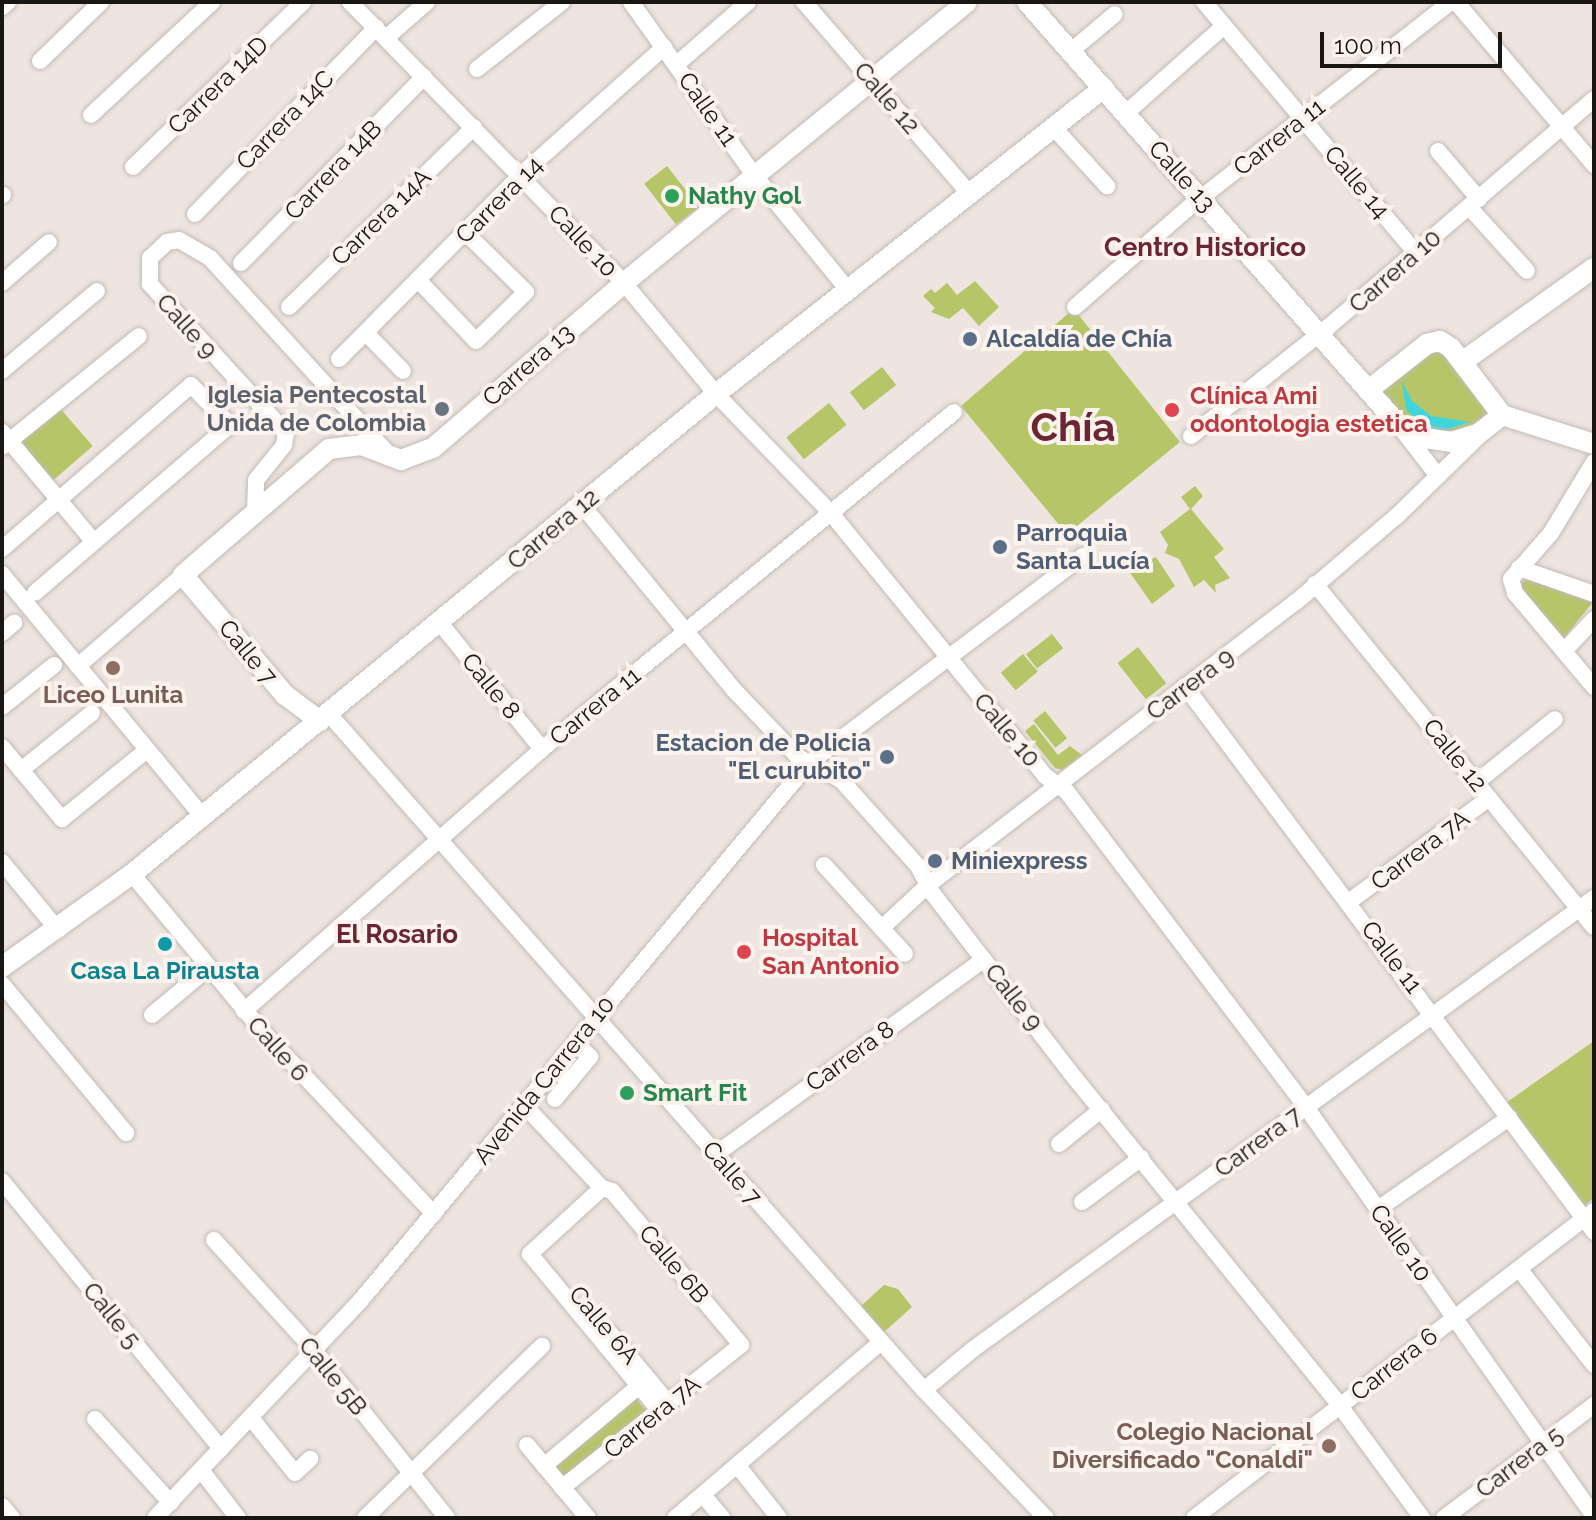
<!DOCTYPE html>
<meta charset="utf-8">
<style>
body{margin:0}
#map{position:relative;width:1596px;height:1520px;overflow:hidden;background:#eee5e0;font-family:Raleway,sans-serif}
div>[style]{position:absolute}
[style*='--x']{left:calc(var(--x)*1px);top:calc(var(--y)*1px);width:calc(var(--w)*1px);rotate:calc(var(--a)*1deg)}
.green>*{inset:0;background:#b6c567;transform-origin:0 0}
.water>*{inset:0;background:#3fd5dd}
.roads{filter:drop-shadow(0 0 2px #c3bbb6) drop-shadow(0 0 2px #c3bbb6)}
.minor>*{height:16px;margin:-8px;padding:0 8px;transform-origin:8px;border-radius:8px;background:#fff}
.major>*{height:20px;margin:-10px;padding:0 10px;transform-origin:10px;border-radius:10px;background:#fff}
.dots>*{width:22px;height:22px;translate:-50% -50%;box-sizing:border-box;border:4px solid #fcf3ee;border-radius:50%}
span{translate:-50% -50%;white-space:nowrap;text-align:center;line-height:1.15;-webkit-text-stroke:8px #fcf3ee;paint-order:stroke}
.street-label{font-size:24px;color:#191614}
.leisure-label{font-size:24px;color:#27864d;font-weight:700}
.left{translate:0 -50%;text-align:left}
.service-label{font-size:24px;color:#4e5e75;font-weight:700}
.right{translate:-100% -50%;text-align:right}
.worship-label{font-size:24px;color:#5b616d;font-weight:700}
.health-label{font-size:24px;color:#be3a42;font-weight:700}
.education-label{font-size:24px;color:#785e54;font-weight:700}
.culture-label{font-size:24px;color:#0d838f;font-weight:700}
.neighbourhood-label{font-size:26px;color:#6c2630;font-weight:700}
.town-label{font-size:40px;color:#6c2630;font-weight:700}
.frame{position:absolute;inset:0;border:4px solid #191614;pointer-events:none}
.scale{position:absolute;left:1320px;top:32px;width:182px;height:36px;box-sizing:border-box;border:4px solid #191614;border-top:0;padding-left:10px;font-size:24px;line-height:28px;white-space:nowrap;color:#191614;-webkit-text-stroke:6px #fcf3ee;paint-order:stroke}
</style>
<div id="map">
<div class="green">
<div style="left:667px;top:166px;width:52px;height:29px;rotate:52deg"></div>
<div style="clip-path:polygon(975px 281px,999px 307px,979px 326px,963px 308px,949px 319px,931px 312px,935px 308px,923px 296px,931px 289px,935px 293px,947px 283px,957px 295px)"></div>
<div style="clip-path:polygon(1070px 312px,1077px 313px,1180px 442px,1072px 530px,1060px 526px,961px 406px)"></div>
<div style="clip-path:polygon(1436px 344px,1497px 415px,1474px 432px,1418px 433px,1378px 387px)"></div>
<div style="left:882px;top:367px;width:23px;height:41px;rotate:52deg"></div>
<div style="left:829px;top:403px;width:28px;height:55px;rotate:51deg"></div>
<div style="left:58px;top:406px;width:53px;height:52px;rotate:49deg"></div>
<div style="clip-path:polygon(1195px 486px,1203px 496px,1191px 509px,1224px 549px,1214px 557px,1230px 578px,1215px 585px,1216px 593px,1204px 580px,1194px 587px,1179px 559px,1165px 553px,1168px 545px,1160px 532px,1190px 509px,1181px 497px)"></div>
<div style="clip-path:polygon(1156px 557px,1175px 586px,1152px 604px,1128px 570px)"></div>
<div style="clip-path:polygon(1528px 577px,1594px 601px,1563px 639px,1551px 631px,1520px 585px)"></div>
<div style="left:1052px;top:634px;width:18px;height:33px;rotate:52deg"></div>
<div style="left:1138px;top:647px;width:46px;height:26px;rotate:52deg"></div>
<div style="left:1023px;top:654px;width:23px;height:29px;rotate:50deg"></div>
<div style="left:1045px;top:711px;width:35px;height:15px;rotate:51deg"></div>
<div style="clip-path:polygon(1034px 724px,1058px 755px,1070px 746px,1082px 755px,1062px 770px,1055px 768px,1025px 731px)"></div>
<div style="clip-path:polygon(1594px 1041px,1594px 1198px,1581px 1208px,1507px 1102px)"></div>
<div style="clip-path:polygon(884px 1285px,898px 1289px,912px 1307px,884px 1332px,861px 1306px)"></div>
<div style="clip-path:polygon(635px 1397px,647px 1412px,562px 1479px,552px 1466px)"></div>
</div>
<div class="water">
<div style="clip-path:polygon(1402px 381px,1412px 401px,1431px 416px,1470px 422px,1443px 431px,1421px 425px,1406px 409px)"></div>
</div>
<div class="roads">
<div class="minor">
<div style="--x:350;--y:2;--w:392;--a:45.7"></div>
<div style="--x:624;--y:283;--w:144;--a:50.3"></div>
<div style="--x:716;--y:394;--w:164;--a:46"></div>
<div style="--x:830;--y:512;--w:340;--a:50.8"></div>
<div style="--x:1045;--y:776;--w:27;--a:36"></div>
<div style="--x:1067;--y:792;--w:395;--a:52.8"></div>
<div style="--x:1306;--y:1107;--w:500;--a:54.85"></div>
<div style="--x:631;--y:2;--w:212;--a:54.6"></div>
<div style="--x:754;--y:175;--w:149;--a:50.7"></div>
<div style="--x:804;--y:2;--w:254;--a:49.2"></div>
<div style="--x:1204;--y:2;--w:329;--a:49.8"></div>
<div style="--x:1456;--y:2;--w:214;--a:49.7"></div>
<div style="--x:2;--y:7;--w:8;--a:-40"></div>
<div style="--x:386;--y:38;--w:55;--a:-41.3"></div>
<div style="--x:1071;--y:51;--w:57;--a:-40.1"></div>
<div style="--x:40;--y:61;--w:85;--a:-44"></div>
<div style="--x:677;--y:64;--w:94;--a:-41.1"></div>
<div style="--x:477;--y:69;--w:108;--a:-38.2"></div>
<div style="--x:1126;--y:113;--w:131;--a:-41.6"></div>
<div style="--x:91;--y:115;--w:166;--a:-43"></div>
<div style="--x:1054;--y:128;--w:79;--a:47.6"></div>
<div style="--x:1438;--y:151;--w:63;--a:49.5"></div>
<div style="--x:133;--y:167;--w:237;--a:-44.1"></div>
<div style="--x:2;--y:195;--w:1;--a:0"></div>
<div style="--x:1469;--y:207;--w:86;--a:47.8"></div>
<div style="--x:195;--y:214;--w:260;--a:-45.8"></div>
<div style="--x:241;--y:263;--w:261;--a:-45.5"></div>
<div style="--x:418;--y:280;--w:84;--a:46.4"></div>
<div style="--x:476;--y:341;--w:70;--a:-44.4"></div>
<div style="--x:526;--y:292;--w:84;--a:-135.5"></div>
<div style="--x:2;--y:283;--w:62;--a:-41.1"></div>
<div style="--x:289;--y:307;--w:258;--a:-44.2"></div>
<div style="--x:1075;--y:307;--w:150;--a:-41.2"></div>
<div style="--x:1188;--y:208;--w:334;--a:-38.1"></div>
<div style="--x:366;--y:333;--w:53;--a:45.8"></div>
<div style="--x:339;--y:359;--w:259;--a:-45.3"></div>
<div style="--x:521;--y:175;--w:192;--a:-41.8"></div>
<div style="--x:2;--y:371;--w:124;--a:-40.1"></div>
<div style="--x:1400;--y:427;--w:62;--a:52.2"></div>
<div style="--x:2;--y:432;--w:143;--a:50.1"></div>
<div style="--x:1191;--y:436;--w:174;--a:-38.5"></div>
<div style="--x:1327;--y:328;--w:352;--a:-40.6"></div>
<div style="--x:2;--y:447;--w:176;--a:-39"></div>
<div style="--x:1594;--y:462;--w:83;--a:121.2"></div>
<div style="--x:1551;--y:533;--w:61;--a:131"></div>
<div style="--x:1511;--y:579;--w:15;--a:74"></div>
<div style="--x:1515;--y:593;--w:123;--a:50"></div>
<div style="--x:582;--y:505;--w:241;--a:50.6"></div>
<div style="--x:735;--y:691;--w:91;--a:46.3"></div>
<div style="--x:798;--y:757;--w:49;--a:28.1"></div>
<div style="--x:841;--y:780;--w:115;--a:48.2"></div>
<div style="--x:918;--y:866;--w:32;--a:62"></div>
<div style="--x:933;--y:894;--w:225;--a:52.4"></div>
<div style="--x:1070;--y:1072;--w:429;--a:51"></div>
<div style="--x:1340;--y:1406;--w:139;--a:53.8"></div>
<div style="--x:255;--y:513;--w:33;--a:-88"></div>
<div style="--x:256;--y:480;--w:45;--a:-51.3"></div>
<div style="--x:284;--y:445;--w:12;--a:-81"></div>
<div style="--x:286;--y:433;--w:202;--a:-132.4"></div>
<div style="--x:150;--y:284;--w:26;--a:-90"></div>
<div style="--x:150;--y:258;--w:23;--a:-43"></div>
<div style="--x:167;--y:242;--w:12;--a:-9"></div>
<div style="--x:179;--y:240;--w:36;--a:30"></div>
<div style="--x:210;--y:258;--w:266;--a:47.7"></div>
<div style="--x:2;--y:549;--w:250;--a:-40.9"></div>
<div style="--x:191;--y:385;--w:56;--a:45.7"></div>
<div style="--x:230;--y:425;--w:257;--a:139.3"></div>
<div style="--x:1519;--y:568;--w:79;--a:19.1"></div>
<div style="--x:2;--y:574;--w:314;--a:50.4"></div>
<div style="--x:1315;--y:584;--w:442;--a:50.9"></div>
<div style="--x:440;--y:623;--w:162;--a:51"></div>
<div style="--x:2;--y:633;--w:16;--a:-40"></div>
<div style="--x:1564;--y:651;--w:44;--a:-46.8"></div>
<div style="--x:78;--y:666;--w:139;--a:-40.9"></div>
<div style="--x:1185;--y:686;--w:682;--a:53.16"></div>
<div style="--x:2;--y:707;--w:67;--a:-38.9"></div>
<div style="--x:329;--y:714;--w:901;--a:48.65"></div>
<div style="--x:924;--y:1390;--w:177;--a:46.4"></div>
<div style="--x:2;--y:747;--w:94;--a:50.2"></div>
<div style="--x:62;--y:819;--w:109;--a:-39.1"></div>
<div style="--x:21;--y:770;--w:91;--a:-38.8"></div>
<div style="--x:1477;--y:782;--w:100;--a:-38.9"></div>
<div style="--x:2;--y:862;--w:88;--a:50.5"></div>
<div style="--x:824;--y:865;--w:120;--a:47.7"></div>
<div style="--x:132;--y:874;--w:207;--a:50.3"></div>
<div style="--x:264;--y:1033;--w:248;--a:46.8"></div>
<div style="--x:1350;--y:901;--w:173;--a:-36.5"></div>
<div style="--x:884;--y:926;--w:60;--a:-43"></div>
<div style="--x:928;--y:885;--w:464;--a:-37.6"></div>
<div style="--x:1296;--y:602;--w:134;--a:-40.5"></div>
<div style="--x:1398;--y:515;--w:119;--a:-44.3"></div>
<div style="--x:2;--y:984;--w:194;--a:50.2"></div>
<div style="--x:244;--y:1011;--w:397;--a:-41.3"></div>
<div style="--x:542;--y:749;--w:532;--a:-39.28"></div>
<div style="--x:152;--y:1015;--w:73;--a:-40"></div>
<div style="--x:555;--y:1067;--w:21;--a:47"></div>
<div style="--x:569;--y:1082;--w:33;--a:-50"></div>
<div style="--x:590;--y:1057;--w:21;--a:-135"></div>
<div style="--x:555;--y:1099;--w:22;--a:-51"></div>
<div style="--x:524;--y:1105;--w:114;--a:46.8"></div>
<div style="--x:602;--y:1188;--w:10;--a:17"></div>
<div style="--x:612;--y:1191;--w:201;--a:50"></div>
<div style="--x:741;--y:1345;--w:229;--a:141.4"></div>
<div style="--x:1059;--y:1144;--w:55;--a:-39.1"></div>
<div style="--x:716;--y:1154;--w:331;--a:-36"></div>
<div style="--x:2;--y:1181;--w:346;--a:50.7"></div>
<div style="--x:602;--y:1188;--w:98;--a:137.5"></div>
<div style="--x:530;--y:1254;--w:204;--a:50.4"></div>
<div style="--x:1082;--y:1202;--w:74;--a:-36.7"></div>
<div style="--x:1378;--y:1209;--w:160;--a:-34.8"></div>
<div style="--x:214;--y:1240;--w:147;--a:47.8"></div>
<div style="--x:313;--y:1349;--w:216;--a:51.6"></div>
<div style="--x:1520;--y:1270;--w:120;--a:52.1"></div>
<div style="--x:608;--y:1331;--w:95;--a:50.1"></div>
<div style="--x:924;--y:1390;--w:62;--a:-39.8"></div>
<div style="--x:972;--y:1350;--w:769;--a:-36.01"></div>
<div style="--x:251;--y:1418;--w:70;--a:51.3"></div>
<div style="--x:295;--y:1473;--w:21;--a:-43"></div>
<div style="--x:95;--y:1419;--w:113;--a:47.9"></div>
<div style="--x:527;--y:1445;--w:95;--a:50.1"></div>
<div style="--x:737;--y:1465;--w:68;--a:51.6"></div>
<div style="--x:544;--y:1466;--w:124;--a:-40.1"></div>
<div style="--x:201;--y:1470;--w:61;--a:52.4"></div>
<div style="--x:703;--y:1495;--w:30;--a:50"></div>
<div style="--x:2;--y:1506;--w:16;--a:50"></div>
<div style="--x:155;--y:1518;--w:300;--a:-46.6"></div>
<div style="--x:361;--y:1300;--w:699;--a:-50.16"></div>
<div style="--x:809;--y:763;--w:343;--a:-37.1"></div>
<div style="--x:365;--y:1518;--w:247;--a:-44.2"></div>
<div style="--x:675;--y:1518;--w:271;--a:-40.5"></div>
<div style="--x:1194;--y:1518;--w:504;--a:-37.51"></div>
<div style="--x:1444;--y:1518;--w:188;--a:-37"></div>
</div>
<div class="major">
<div style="--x:1027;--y:2;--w:560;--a:48.69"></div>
<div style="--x:1397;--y:423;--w:31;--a:29"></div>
<div style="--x:1424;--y:438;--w:27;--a:8"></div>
<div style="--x:1451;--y:442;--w:28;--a:-17"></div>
<div style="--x:1478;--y:434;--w:31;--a:-38"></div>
<div style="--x:1462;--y:362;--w:162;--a:-35.5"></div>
<div style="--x:1371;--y:388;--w:71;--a:-38.2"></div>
<div style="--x:1427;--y:344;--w:13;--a:-13"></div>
<div style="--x:1440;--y:341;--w:13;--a:32"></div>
<div style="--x:1451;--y:348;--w:84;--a:52.7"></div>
<div style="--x:1502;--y:415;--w:96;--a:17.5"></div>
<div style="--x:320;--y:721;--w:44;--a:-143.4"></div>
<div style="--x:285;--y:695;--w:157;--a:-130.4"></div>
<div style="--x:183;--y:575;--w:193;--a:-40.8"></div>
<div style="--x:329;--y:449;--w:32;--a:-7"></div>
<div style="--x:361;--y:445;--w:43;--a:20.6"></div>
<div style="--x:401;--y:460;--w:34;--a:-21"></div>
<div style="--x:433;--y:448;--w:252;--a:-40.8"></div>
<div style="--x:624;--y:283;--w:443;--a:-39.3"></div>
<div style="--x:2;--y:967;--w:160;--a:-35.6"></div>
<div style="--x:132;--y:874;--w:756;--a:-39.42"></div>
<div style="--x:716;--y:394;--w:494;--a:-38.3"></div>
</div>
</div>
<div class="dots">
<div style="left:672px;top:196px;background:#2e9e5b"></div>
<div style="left:970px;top:339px;background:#5c6f8a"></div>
<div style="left:442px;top:409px;background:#6b7280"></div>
<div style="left:1172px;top:410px;background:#e0444e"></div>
<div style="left:1000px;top:547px;background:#5c6f8a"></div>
<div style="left:113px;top:668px;background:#8d6e63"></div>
<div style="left:887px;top:757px;background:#5c6f8a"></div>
<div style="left:935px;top:861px;background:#5c6f8a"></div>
<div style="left:165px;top:944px;background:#0f9aa8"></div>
<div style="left:744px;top:952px;background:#e0444e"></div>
<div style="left:627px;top:1093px;background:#2e9e5b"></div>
<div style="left:1329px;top:1446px;background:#8d6e63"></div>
</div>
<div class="street-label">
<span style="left:218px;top:85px;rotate:-44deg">Carrera 14D</span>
<span style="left:887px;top:98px;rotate:49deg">Calle 12</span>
<span style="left:708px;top:109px;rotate:55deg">Calle 11</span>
<span style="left:285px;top:120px;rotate:-46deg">Carrera 14C</span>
<span style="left:1279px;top:137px;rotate:-38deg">Carrera 11</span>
<span style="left:333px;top:170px;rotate:-46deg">Carrera 14B</span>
<span style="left:1182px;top:176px;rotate:48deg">Calle 13</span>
<span style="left:1357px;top:182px;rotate:50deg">Calle 14</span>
<span style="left:499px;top:200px;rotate:-45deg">Carrera 14</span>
<span style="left:381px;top:217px;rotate:-44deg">Carrera 14A</span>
<span style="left:583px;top:241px;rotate:47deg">Calle 10</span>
<span style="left:1395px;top:271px;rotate:-41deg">Carrera 10</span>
<span style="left:187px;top:326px;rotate:48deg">Calle 9</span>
<span style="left:528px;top:365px;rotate:-41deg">Carrera 13</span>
<span style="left:553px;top:529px;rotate:-40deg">Carrera 12</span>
<span style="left:248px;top:652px;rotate:50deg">Calle 7</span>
<span style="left:1190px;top:684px;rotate:-37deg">Carrera 9</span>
<span style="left:491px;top:686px;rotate:51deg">Calle 8</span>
<span style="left:595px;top:706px;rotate:-39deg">Carrera 11</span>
<span style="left:1007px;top:730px;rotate:50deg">Calle 10</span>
<span style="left:1455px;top:755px;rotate:51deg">Calle 12</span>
<span style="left:1420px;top:850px;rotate:-37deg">Carrera 7A</span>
<span style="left:1392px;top:957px;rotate:53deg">Calle 11</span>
<span style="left:1014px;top:997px;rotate:52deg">Calle 9</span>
<span style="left:278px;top:1049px;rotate:48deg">Calle 6</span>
<span style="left:850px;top:1056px;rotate:-36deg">Carrera 8</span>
<span style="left:544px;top:1080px;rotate:-51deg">Avenida Carrera 10</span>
<span style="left:1258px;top:1142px;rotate:-36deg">Carrera 7</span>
<span style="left:732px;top:1173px;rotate:49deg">Calle 7</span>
<span style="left:1401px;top:1243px;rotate:55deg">Calle 10</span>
<span style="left:674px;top:1264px;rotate:50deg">Calle 6B</span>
<span style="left:112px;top:1315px;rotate:51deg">Calle 5</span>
<span style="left:604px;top:1325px;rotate:50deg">Calle 6A</span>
<span style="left:1394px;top:1364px;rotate:-38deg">Carrera 6</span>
<span style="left:333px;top:1376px;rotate:51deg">Calle 5B</span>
<span style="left:652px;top:1417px;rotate:-39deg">Carrera 7A</span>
<span style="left:1519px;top:1462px;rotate:-37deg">Carrera 5</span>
</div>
<div class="leisure-label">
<span class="left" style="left:688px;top:196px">Nathy Gol</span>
<span class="left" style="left:643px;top:1093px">Smart Fit</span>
</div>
<div class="service-label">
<span class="left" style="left:986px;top:339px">Alcaldía de Chía</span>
<span class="left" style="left:1016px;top:547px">Parroquia<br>Santa Lucía</span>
<span class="right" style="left:871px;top:757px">Estacion de Policia<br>"El curubito"</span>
<span class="left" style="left:951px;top:861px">Miniexpress</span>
</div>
<div class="worship-label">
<span class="right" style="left:426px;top:409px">Iglesia Pentecostal<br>Unida de Colombia</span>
</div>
<div class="health-label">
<span class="left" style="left:1190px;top:410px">Clínica Ami<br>odontologia estetica</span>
<span class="left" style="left:762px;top:952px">Hospital<br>San Antonio</span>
</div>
<div class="education-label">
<span style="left:113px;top:695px">Liceo Lunita</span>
<span class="right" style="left:1313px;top:1446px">Colegio Nacional<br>Diversificado "Conaldi"</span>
</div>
<div class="culture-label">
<span style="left:165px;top:971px">Casa La Pirausta</span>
</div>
<div class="neighbourhood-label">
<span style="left:1205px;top:248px">Centro Historico</span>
<span style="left:397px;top:935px">El Rosario</span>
</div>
<div class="town-label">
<span style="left:1073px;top:427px">Chía</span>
</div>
<div class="frame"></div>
<div class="scale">100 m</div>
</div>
